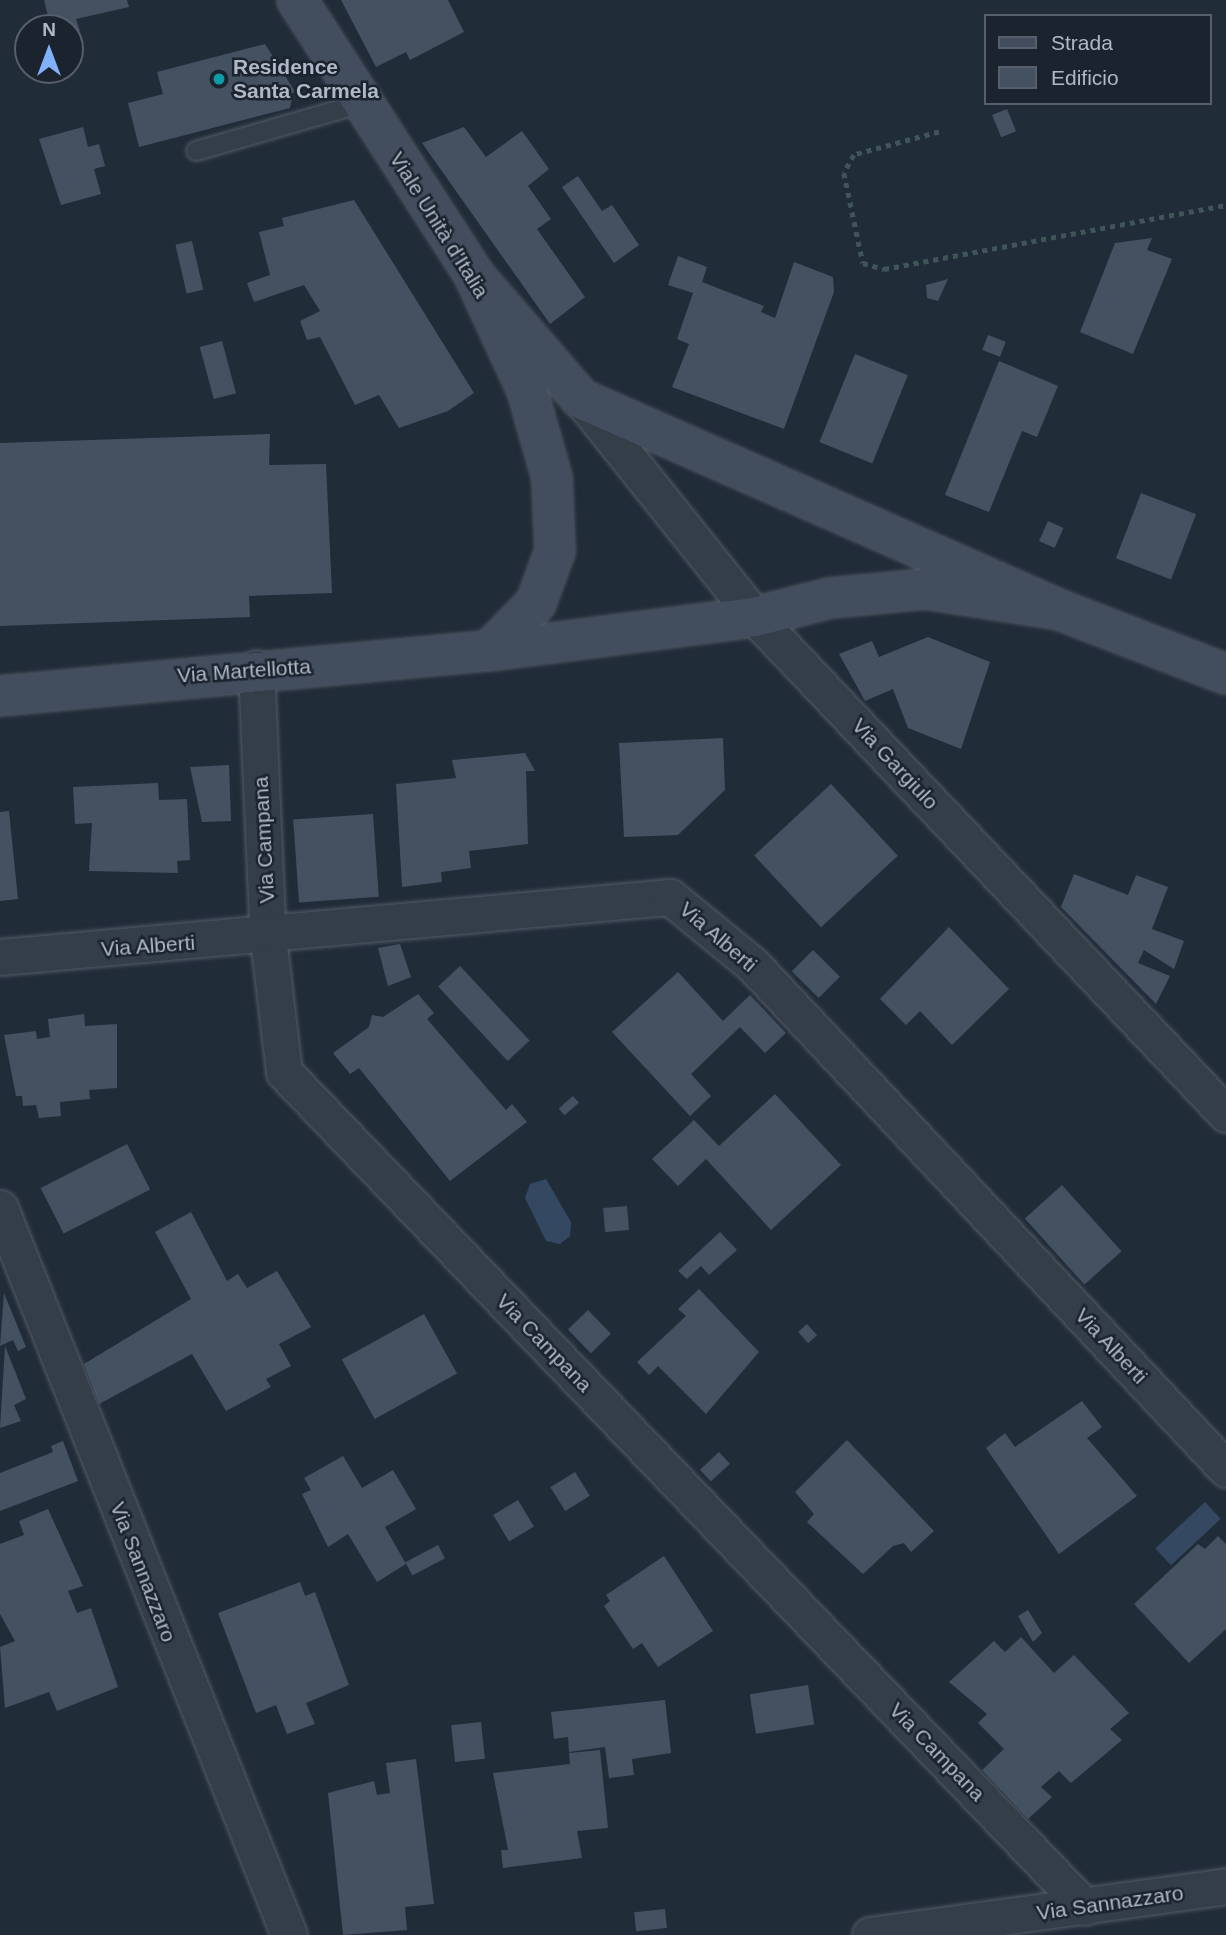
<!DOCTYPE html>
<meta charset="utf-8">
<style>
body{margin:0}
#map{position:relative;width:1226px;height:1935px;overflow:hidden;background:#212c39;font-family:Arial,sans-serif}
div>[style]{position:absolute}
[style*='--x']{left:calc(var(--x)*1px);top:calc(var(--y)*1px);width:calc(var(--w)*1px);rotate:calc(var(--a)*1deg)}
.water>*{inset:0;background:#344861;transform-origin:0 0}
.building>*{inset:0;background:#445161;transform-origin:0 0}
.path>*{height:4.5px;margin-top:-2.25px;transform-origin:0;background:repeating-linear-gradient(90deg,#405558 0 5px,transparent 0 10px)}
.roads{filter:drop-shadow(0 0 2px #525b67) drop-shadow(0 0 2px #525b67)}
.lane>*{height:18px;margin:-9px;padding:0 9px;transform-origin:9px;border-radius:9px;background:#343e49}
.street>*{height:35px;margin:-17.5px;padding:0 17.5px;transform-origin:17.5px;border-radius:17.5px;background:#343e49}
.secondary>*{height:38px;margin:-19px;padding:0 19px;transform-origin:19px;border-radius:19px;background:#424d5d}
.dots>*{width:19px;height:19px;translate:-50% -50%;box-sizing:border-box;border:4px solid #1a232e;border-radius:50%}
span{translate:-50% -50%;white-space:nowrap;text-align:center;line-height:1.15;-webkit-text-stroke:5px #1a232e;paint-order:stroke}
.poi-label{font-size:21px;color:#afb8c6;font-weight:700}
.left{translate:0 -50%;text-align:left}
.street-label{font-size:21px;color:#afb8c6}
.legend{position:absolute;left:984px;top:14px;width:228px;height:91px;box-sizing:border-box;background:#1a232e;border:2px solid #565f6b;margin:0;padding:9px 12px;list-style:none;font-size:21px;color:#afb8c6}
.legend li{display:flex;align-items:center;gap:14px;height:35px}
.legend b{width:35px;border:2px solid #565f6b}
.north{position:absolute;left:14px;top:14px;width:70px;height:70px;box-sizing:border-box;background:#1a232e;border:2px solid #565f6b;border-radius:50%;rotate:0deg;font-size:19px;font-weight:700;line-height:28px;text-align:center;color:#afb8c6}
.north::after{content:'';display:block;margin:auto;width:24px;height:32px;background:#81b2f9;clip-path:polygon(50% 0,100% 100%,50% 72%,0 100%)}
</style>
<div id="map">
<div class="water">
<div style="clip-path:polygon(546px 1179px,571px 1222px,570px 1236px,560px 1244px,546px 1241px,525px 1198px,530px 1184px)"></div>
<div style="left:1205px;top:1502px;width:23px;height:68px;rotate:47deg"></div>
</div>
<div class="building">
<div style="clip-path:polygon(44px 0,127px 0,129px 7px,76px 19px,80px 31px,70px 34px,70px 28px,51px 28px)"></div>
<div style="clip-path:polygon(341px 0,448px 0,464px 32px,410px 60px,406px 52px,376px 67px)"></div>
<div style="clip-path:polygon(265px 44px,294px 90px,290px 108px,139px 147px,128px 103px,163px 94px,157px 72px)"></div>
<div style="left:1007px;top:109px;width:24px;height:16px;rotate:68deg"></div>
<div style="clip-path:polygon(83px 127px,88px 147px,99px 144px,105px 166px,94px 169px,101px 194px,61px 205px,39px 139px)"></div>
<div style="clip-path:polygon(464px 127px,486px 157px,522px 131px,549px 169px,528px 186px,551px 219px,537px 229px,585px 297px,550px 324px,422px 143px)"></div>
<div style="clip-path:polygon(578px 176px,602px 211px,612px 205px,639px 245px,614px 263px,562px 187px)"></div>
<div style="clip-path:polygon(354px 200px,474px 393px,448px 411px,399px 428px,379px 395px,355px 405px,320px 337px,307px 340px,300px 321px,320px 311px,304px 285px,254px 302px,247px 283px,270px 275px,259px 232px,284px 226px,282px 218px)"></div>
<div style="clip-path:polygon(1152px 238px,1147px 250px,1172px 259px,1133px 354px,1080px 332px,1115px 243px)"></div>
<div style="left:192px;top:241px;width:50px;height:17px;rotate:77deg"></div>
<div style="clip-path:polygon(678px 256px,707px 267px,702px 282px,764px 306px,761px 312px,775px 318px,794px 262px,833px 277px,834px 292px,784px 429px,672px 387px,689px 344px,677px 339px,693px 293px,668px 285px)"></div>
<div style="clip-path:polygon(948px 279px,938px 301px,927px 298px,926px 285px)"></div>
<div style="left:988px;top:335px;width:19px;height:16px;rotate:21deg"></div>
<div style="left:222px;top:341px;width:54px;height:23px;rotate:75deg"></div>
<div style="left:855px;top:354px;width:57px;height:95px;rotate:22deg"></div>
<div style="clip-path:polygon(999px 361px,1058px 386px,1037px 437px,1022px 431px,989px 512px,945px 495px)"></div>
<div style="clip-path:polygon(270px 434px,269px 465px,326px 464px,332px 593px,249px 596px,250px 617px,0 626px,0 443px)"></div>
<div style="left:1141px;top:493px;width:59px;height:70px;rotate:21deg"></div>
<div style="left:1048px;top:521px;width:17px;height:22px;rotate:24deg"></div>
<div style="clip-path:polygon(928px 637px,990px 662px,961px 749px,908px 728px,893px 689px,865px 701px,839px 654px,872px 641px,879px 657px)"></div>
<div style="clip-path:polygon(723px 738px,725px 790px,678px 835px,624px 837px,619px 743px)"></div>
<div style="clip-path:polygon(525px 753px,535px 771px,526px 771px,528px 844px,469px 851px,471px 868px,441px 872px,442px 882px,402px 887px,396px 784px,456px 778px,452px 760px)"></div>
<div style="clip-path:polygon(229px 765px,231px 821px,202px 822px,190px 767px)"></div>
<div style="clip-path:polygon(158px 783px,159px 800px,187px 799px,190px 860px,177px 861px,178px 873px,89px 871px,92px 823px,75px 824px,73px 787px)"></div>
<div style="left:831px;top:784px;width:98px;height:105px;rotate:47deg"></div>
<div style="clip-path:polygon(9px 811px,18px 899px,0 901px,0 812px)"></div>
<div style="left:373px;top:814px;width:83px;height:80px;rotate:86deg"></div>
<div style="clip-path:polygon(1074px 874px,1128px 895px,1136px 875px,1168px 887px,1152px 929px,1184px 941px,1174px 969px,1144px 950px,1138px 963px,1170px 976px,1156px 1004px,1061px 907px)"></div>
<div style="clip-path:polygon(949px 927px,1009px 989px,952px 1045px,920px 1011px,906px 1025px,880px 999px)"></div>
<div style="clip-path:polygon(400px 944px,411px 977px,388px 986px,378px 948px)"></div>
<div style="left:813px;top:950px;width:38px;height:30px;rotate:45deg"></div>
<div style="left:460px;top:966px;width:102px;height:30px;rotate:47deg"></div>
<div style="clip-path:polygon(678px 972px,723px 1021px,750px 995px,786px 1033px,765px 1053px,740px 1027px,691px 1074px,711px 1096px,690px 1116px,612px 1032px)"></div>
<div style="clip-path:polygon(418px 994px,434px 1013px,427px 1019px,506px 1110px,512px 1104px,527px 1122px,450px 1181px,359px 1068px,350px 1074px,333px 1053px,369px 1027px,372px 1015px,383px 1017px)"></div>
<div style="clip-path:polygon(84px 1014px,85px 1026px,117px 1024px,117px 1088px,89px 1090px,90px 1099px,60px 1102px,61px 1116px,39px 1118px,36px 1105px,23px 1106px,22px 1096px,16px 1096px,4px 1035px,36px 1031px,37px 1039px,50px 1037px,48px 1019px)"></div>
<div style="clip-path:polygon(775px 1094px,841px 1165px,771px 1230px,706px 1159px,678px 1186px,652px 1159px,694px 1120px,719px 1146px)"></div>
<div style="left:573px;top:1096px;width:9px;height:19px;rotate:49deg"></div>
<div style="left:127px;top:1144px;width:51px;height:97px;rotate:63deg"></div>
<div style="left:1062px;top:1185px;width:89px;height:50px;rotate:48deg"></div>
<div style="left:627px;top:1206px;width:24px;height:24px;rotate:85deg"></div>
<div style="clip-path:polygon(191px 1212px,227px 1281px,238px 1274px,247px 1288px,277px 1271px,311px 1327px,279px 1344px,291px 1366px,266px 1379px,271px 1387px,226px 1411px,192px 1354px,99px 1404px,84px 1364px,191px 1299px,155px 1232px)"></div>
<div style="clip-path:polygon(720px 1232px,737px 1250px,709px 1275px,701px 1266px,687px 1279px,678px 1271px)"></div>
<div style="clip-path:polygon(699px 1289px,759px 1352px,706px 1414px,658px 1366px,649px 1375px,637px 1362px,686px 1316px,678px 1309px)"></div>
<div style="clip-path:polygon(4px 1293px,26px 1347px,18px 1351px,13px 1340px,0 1346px)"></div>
<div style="left:588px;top:1310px;width:33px;height:28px;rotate:46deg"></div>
<div style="left:424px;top:1314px;width:68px;height:94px;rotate:61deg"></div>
<div style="left:807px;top:1324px;width:15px;height:12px;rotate:48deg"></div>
<div style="clip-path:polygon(5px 1346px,26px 1399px,14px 1405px,21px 1421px,0 1428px)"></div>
<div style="clip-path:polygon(1082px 1401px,1102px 1427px,1087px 1438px,1137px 1496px,1059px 1554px,986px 1448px,1005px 1433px,1015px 1447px)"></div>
<div style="clip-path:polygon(847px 1440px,934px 1531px,911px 1552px,904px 1543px,893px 1546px,863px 1574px,807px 1522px,814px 1514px,795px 1492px)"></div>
<div style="clip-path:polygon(63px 1441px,78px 1481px,0 1511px,0 1473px,53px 1452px,51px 1446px)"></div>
<div style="left:719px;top:1452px;width:16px;height:26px;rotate:47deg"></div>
<div style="clip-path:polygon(343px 1456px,362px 1488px,393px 1470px,416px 1509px,385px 1527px,406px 1564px,377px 1582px,348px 1534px,328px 1547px,302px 1494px,311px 1490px,304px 1478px)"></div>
<div style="left:575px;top:1472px;width:28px;height:29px;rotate:58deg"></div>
<div style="left:518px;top:1500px;width:31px;height:29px;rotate:59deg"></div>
<div style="clip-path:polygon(48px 1509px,83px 1586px,68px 1591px,77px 1613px,91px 1608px,118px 1687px,57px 1711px,49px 1692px,5px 1708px,0 1647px,15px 1641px,0 1614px,0 1544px,24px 1535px,19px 1521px)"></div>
<div style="clip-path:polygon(1218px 1536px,1226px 1544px,1226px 1629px,1189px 1663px,1134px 1604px,1198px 1544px,1205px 1549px)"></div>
<div style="left:438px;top:1545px;width:15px;height:37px;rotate:62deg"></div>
<div style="clip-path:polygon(664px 1556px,713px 1631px,658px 1667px,642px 1643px,633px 1649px,604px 1606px,610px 1601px,606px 1595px)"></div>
<div style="clip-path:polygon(300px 1582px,305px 1596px,315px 1592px,349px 1685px,306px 1703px,315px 1724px,287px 1734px,276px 1705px,256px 1713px,218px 1613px)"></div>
<div style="clip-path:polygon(1028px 1610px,1042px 1633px,1033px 1642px,1018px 1616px)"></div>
<div style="clip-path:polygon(1021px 1637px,1054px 1673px,1074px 1655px,1129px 1713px,1110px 1729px,1122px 1740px,1071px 1783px,1059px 1771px,1041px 1787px,1052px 1797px,1028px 1819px,982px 1770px,1004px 1749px,978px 1723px,987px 1714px,949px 1682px,994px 1641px,1005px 1652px)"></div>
<div style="left:808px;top:1685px;width:40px;height:59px;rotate:81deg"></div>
<div style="clip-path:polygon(665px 1700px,671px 1753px,632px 1759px,634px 1775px,609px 1778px,605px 1747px,569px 1752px,568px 1737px,554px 1739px,551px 1712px)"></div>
<div style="left:481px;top:1722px;width:37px;height:30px;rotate:84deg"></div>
<div style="clip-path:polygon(600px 1750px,608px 1828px,577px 1831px,582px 1858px,503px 1868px,501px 1850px,508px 1850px,493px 1773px,570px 1764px,569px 1753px)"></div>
<div style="clip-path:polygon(416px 1759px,434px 1904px,405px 1907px,407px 1930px,343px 1935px,328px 1793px,374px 1781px,377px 1795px,390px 1793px,386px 1763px)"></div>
<div style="left:665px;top:1909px;width:19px;height:31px;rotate:84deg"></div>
</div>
<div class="path">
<div style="--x:939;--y:132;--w:88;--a:164.9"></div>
<div style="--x:854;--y:155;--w:21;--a:119"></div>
<div style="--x:844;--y:173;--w:92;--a:78.1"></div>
<div style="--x:863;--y:263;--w:22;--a:16"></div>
<div style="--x:884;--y:269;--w:348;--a:-10.6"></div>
</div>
<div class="roads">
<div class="lane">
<div style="--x:196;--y:151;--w:173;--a:-16.1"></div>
</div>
<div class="street">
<div style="--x:581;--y:399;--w:279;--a:51.4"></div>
<div style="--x:755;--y:617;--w:685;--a:46.54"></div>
<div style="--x:256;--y:668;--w:270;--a:87.5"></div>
<div style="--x:268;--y:938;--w:135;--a:83.2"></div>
<div style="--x:284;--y:1072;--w:1157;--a:46.19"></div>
<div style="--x:0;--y:957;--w:673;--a:-5.12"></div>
<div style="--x:670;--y:897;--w:106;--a:39.3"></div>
<div style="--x:752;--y:964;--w:693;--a:46.81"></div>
<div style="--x:0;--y:1208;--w:782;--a:68.32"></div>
<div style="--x:870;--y:1935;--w:359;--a:-7.8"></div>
</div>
<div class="secondary">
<div style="--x:297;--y:0;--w:327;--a:57.2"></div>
<div style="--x:474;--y:275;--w:127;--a:65.3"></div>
<div style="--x:527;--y:390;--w:91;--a:74.1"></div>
<div style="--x:552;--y:478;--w:73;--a:87.6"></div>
<div style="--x:555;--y:551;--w:55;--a:110.1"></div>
<div style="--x:536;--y:603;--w:67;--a:134.4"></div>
<div style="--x:474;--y:275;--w:164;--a:49.2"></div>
<div style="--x:581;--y:399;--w:523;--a:23.77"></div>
<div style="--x:1060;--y:610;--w:178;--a:21.1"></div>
<div style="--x:0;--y:696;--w:491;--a:-5.3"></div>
<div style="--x:489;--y:651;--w:268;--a:-7.3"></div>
<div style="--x:755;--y:617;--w:77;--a:-14.2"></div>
<div style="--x:830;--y:598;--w:95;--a:-5.4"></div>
<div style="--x:925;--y:589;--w:137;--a:8.8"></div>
</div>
</div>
<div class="dots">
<div style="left:219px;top:79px;background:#0f9aa8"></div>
</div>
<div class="poi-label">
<span class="left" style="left:233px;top:79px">Residence<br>Santa Carmela</span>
</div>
<div class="street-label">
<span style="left:439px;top:225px;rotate:58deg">Viale Unità d'Italia</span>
<span style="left:244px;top:671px;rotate:-4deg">Via Martellotta</span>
<span style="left:895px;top:764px;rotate:47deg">Via Gargiulo</span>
<span style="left:264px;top:840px;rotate:-93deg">Via Campana</span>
<span style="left:718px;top:937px;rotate:41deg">Via Alberti</span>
<span style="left:148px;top:946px;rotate:-4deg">Via Alberti</span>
<span style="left:544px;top:1343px;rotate:46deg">Via Campana</span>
<span style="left:1111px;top:1346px;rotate:47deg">Via Alberti</span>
<span style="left:143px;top:1572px;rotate:69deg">Via Sannazzaro</span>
<span style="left:937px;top:1752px;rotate:46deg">Via Campana</span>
<span style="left:1110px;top:1903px;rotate:-8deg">Via Sannazzaro</span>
</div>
<ul class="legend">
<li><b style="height:9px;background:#424d5d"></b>Strada</li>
<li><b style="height:19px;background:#445161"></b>Edificio</li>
</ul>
<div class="north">N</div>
</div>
